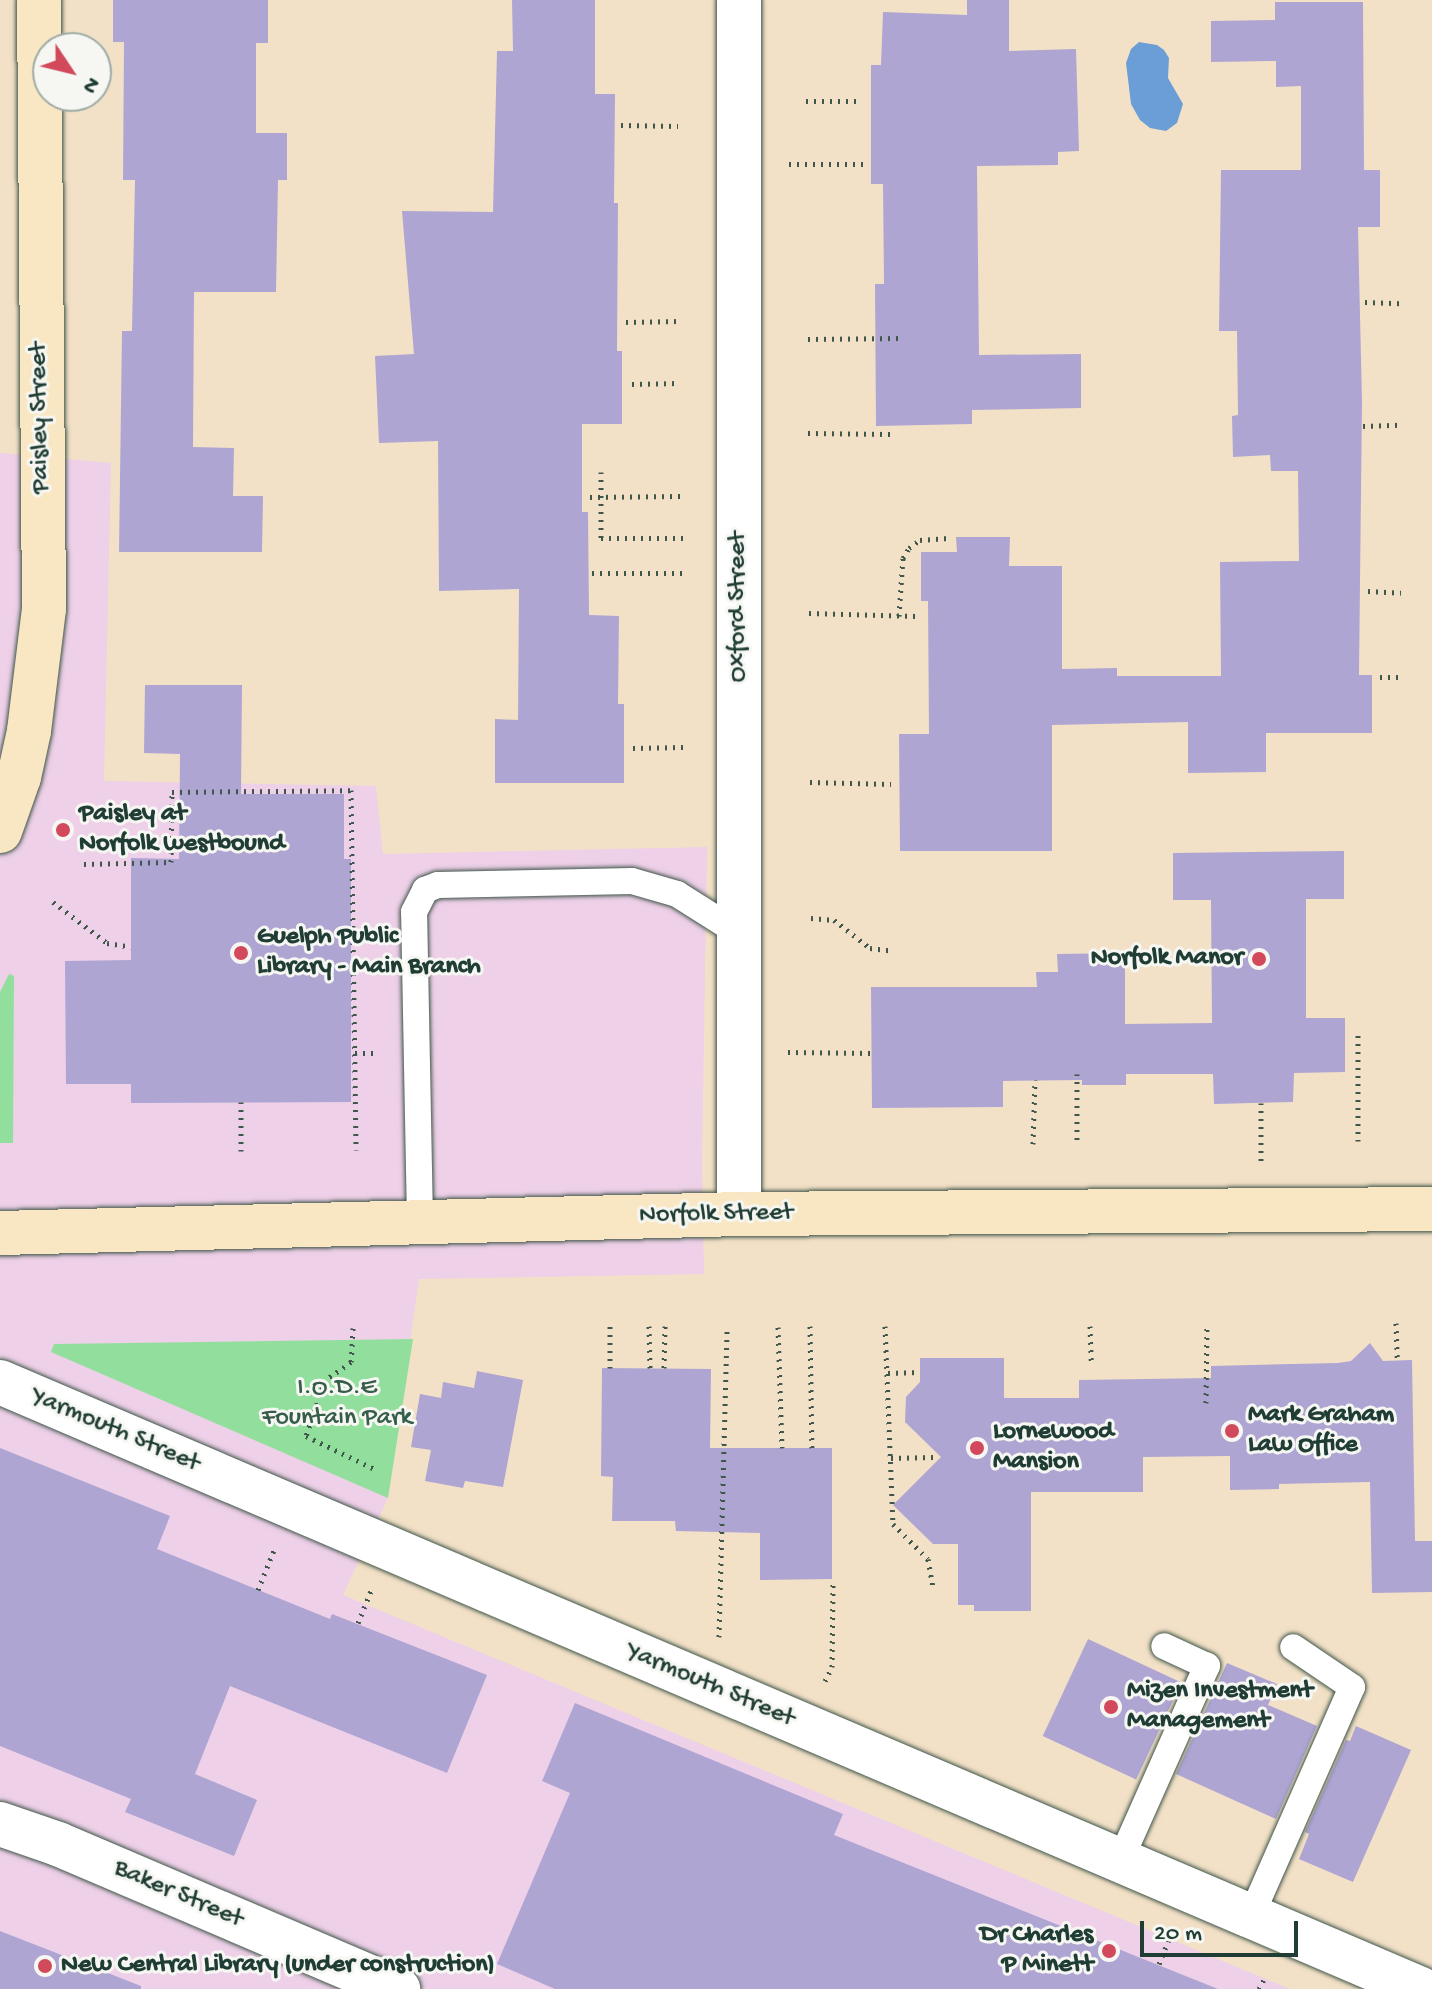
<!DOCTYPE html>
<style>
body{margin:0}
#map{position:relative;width:1432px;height:1989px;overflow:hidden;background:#f3e1c7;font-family:"Gochi Hand",sans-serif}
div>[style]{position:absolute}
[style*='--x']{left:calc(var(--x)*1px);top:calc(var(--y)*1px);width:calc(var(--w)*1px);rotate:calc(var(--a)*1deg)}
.built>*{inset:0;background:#eed0e8}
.green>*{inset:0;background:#92df9d}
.water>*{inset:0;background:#6b9ed6}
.building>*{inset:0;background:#aea5d3;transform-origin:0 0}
.path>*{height:5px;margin-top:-2.5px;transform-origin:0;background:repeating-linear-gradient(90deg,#3f564a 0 2px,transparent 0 8px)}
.roads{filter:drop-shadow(0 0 2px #3f564a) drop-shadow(0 0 2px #3f564a)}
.service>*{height:26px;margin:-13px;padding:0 13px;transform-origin:13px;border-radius:13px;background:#fff}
.minor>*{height:44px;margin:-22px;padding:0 22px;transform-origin:22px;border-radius:22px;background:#fff}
.tertiary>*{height:44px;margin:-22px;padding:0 22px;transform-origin:22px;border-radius:22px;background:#fff}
.secondary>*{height:44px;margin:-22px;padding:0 22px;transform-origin:22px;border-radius:22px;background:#f9e7c3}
.dots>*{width:22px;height:22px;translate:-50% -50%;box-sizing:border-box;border:4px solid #f6f6f2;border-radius:50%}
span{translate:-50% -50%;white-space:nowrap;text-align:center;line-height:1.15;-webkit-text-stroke:6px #f6f6f2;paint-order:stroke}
.street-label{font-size:26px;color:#1f3d34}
.poi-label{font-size:26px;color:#1f3d34;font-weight:700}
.left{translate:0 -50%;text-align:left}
.right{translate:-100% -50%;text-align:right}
.park-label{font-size:26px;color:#365d49}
.north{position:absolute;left:32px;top:32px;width:80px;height:80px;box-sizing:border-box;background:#f6f6f2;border:2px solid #a0aca6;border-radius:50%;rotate:125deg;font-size:22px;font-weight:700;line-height:32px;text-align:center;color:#1f3d34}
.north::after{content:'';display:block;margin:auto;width:28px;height:36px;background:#d1495b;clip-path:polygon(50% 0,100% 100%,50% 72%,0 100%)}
.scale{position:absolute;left:1140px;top:1921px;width:158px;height:36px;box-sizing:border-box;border:4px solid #1f3d34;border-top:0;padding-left:10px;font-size:24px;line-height:28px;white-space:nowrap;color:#1f3d34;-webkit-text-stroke:6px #f6f6f2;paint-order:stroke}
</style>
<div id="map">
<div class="built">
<div style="clip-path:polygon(0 453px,111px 463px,104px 781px,376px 786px,383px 854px,707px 847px,702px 1162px,704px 1274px,419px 1279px,388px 1498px,343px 1595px,1290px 1989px,0 1989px)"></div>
</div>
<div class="green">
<div style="clip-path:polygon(9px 974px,14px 976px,13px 1143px,0 1143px,0 992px)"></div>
<div style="clip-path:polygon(413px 1339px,388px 1498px,51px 1352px,54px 1344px)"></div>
</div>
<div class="water">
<div style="clip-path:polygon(1139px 42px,1157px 45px,1164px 50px,1169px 58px,1168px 78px,1183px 104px,1177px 123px,1166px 131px,1150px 128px,1140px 120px,1131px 104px,1126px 63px,1131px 49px)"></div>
</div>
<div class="building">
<div style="clip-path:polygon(113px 0,268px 0,268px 43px,256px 43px,256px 133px,287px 133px,287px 180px,278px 180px,276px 292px,194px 292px,193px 447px,234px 448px,233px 496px,263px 496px,262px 552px,119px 552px,122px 331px,132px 331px,135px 180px,123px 180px,124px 42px,113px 42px)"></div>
<div style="clip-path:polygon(512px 0,595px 0,595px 94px,615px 94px,614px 203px,618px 203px,617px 351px,622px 351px,622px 424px,582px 424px,582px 512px,588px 512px,589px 615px,619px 616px,618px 704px,624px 704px,624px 783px,495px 783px,495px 719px,518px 720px,519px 589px,439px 591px,438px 441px,379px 443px,375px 356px,414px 354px,402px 211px,493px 212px,497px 51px,513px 51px)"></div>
<div style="clip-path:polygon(967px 0,1009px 0,1009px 51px,1076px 49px,1079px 151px,1058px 152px,1058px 165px,977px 166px,979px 355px,1081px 354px,1081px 408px,972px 410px,972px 424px,876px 426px,875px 284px,884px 284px,883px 184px,871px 184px,871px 65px,881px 65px,883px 12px,967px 15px)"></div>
<div style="clip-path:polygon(1275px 2px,1363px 2px,1364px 170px,1380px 170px,1380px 227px,1358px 227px,1362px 402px,1359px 675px,1372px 675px,1372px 733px,1266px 733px,1266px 772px,1188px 773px,1188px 722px,1052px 725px,1052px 851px,900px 851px,899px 734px,929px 734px,928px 601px,921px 601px,921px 552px,957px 552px,956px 537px,1010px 537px,1009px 566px,1062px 566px,1062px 669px,1117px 668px,1117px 676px,1221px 676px,1220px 562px,1299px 561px,1298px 471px,1271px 471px,1270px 455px,1233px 457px,1232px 416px,1238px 415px,1237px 331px,1219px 331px,1221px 170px,1301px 170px,1301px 86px,1276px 87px,1276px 61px,1211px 62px,1211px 21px,1275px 20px)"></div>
<div style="clip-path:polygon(145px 685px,242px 685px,241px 794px,344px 794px,344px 859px,351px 859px,351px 1102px,131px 1103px,131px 1084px,66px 1084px,65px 961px,131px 960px,131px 858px,179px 859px,180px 754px,144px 753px)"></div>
<div style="clip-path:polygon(1344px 851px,1344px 899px,1306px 899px,1306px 1018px,1345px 1018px,1345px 1072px,1294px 1073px,1293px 1102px,1214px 1104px,1213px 1074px,1126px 1074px,1126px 1085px,1082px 1085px,1082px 1080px,1003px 1081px,1003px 1107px,872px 1108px,871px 987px,1037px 987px,1036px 972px,1058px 972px,1057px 954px,1125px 953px,1125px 1024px,1212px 1023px,1211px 900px,1173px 900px,1173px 853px)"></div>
<div style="clip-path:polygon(1370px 1343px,1383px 1361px,1412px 1360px,1415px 1541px,1432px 1541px,1432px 1592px,1372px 1593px,1370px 1482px,1279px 1484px,1279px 1489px,1230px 1490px,1230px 1456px,1143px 1457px,1143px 1492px,1031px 1492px,1031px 1611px,974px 1611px,974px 1605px,958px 1605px,958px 1544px,933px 1544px,893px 1505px,941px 1457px,905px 1422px,906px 1397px,920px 1382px,920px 1358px,1004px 1358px,1004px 1398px,1079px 1398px,1079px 1380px,1211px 1378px,1211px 1366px,1338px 1363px,1351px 1361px)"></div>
<div style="clip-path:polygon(602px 1368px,711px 1369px,710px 1448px,832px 1448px,832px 1579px,760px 1580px,760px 1533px,676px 1531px,675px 1521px,612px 1521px,613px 1477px,601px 1476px)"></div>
<div style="clip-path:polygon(477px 1371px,523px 1380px,503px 1487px,465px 1481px,463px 1488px,425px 1481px,431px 1450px,411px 1447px,420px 1394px,441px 1398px,443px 1382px,474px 1388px)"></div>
<div style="clip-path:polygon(0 1448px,170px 1516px,157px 1549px,330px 1619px,332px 1614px,487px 1675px,447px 1773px,230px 1686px,195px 1774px,257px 1800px,234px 1856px,125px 1812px,131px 1799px,0 1746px)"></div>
<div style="left:1088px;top:1639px;width:103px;height:107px;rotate:25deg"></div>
<div style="clip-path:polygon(1227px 1663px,1277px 1684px,1268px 1705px,1317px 1726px,1276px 1819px,1176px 1774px)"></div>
<div style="clip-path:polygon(575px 1703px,843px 1814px,834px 1835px,1218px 1989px,555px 1989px,497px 1964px,570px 1793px,542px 1781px)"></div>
<div style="clip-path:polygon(1356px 1726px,1411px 1750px,1353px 1882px,1299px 1859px,1309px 1834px,1305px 1832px,1346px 1740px,1350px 1741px)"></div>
<div style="clip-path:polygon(0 1931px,141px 1986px,141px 1989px,0 1989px)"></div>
</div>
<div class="path">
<div style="--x:806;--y:101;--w:55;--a:0"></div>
<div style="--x:621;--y:125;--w:57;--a:1"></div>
<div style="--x:789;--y:164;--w:75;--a:0"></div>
<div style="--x:1365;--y:302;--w:35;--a:2"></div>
<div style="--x:626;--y:322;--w:54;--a:-1.1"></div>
<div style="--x:808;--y:339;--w:95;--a:-0.6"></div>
<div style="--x:632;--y:384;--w:48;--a:-1.2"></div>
<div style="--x:1363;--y:426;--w:37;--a:-2"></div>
<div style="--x:808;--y:433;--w:82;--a:0.7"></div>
<div style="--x:601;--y:472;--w:66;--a:90"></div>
<div style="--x:601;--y:538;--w:88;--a:0"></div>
<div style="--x:590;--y:497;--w:91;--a:-0.6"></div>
<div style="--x:592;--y:573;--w:90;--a:0"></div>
<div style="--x:1368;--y:591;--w:33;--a:3"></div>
<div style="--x:809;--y:613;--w:107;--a:1.6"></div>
<div style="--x:899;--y:616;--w:58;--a:-86.1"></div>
<div style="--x:903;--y:558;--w:12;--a:-59"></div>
<div style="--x:909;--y:548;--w:14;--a:-36"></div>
<div style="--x:920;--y:540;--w:32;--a:-4"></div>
<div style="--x:1380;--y:677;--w:21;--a:0"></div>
<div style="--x:633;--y:748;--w:50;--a:-1.1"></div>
<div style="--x:810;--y:782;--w:81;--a:1.4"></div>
<div style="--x:84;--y:864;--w:87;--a:-1.3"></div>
<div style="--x:171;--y:862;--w:70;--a:-89.2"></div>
<div style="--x:172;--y:792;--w:179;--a:-0.6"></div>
<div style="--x:351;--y:790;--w:360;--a:89.2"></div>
<div style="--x:53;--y:902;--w:68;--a:37.2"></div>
<div style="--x:107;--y:943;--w:24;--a:9"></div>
<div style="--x:811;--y:918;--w:23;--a:5"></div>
<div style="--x:834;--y:920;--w:46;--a:37.9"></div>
<div style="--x:870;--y:948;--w:23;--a:7"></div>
<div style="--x:788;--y:1052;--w:83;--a:0.7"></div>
<div style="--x:355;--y:1053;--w:23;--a:0"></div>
<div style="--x:1077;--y:1074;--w:69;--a:90"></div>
<div style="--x:1261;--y:1103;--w:59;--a:90"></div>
<div style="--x:1358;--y:1141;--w:109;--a:-90"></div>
<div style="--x:1033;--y:1144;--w:64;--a:-88.2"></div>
<div style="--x:241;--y:1151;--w:49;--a:-90"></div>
<div style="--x:1396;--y:1323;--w:37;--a:88"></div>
<div style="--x:649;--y:1326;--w:42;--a:88.6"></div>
<div style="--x:810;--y:1326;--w:122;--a:89.1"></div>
<div style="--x:885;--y:1326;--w:198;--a:87.7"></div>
<div style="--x:893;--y:1524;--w:49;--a:45"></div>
<div style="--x:928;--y:1559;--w:27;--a:80"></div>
<div style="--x:1090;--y:1326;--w:38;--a:88"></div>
<div style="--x:778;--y:1327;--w:121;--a:88.1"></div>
<div style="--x:353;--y:1328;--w:34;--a:93"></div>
<div style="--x:351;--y:1362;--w:32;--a:145"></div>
<div style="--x:325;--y:1380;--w:59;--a:108.7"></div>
<div style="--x:306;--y:1436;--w:79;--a:25.6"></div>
<div style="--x:610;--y:1368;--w:42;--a:-90"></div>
<div style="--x:664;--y:1368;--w:42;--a:-88.6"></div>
<div style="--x:888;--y:1373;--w:32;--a:-2"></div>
<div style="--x:1206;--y:1403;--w:77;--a:-89.3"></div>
<div style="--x:891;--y:1458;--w:42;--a:-1.4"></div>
<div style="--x:258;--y:1590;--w:43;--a:-68.2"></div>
<div style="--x:358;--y:1623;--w:35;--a:-68"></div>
<div style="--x:719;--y:1637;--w:311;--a:-88.5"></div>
<div style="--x:825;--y:1681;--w:16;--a:-63"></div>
<div style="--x:832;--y:1667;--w:83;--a:-89.3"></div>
<div style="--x:1159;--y:1964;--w:31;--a:-68"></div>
<div style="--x:1259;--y:1989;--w:15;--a:-62"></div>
</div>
<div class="roads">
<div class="service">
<div style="--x:420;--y:1221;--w:309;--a:-91.1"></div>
<div style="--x:414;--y:912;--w:25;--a:-63"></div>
<div style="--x:425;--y:890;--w:14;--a:-21"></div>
<div style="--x:438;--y:885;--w:194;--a:-1.2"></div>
<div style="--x:632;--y:881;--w:47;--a:16.1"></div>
<div style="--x:677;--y:894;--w:73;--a:32.2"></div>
<div style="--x:1120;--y:1861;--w:214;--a:-66"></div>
<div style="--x:1207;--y:1666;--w:47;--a:-155.1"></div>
<div style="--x:1251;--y:1916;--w:250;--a:-66.2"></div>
<div style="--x:1352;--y:1687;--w:71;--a:-145.9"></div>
</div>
<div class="minor">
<div style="--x:739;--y:0;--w:1214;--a:90"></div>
</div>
<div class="tertiary">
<div style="--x:0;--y:1382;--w:1545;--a:23.13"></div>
<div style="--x:0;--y:1824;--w:61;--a:19"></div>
<div style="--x:58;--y:1844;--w:370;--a:23.1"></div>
</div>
<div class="secondary">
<div style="--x:0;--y:831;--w:57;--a:-70.6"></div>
<div style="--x:19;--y:777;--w:47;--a:-77.7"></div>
<div style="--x:29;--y:731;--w:123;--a:-83"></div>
<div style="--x:44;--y:609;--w:609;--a:-90.47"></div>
<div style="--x:0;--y:1233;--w:739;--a:-1.47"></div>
<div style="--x:739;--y:1214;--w:693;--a:-0.41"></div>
</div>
</div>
<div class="dots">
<div style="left:63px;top:830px;background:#d1495b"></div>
<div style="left:241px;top:953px;background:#d1495b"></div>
<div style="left:1259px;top:959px;background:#d1495b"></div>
<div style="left:1232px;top:1431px;background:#d1495b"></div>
<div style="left:977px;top:1448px;background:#d1495b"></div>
<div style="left:1111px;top:1707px;background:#d1495b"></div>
<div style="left:1109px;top:1951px;background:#d1495b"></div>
<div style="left:45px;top:1966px;background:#d1495b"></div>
</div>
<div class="street-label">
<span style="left:41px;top:418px;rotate:-91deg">Paisley Street</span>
<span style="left:739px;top:607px;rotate:-90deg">Oxford Street</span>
<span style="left:716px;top:1215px;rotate:-1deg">Norfolk Street</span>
<span style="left:115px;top:1431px;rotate:23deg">Yarmouth Street</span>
<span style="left:710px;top:1686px;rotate:23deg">Yarmouth Street</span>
<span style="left:178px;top:1895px;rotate:23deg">Baker Street</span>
</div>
<div class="poi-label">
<span class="left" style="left:79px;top:830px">Paisley at<br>Norfolk westbound</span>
<span class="left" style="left:257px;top:953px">Guelph Public<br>Library - Main Branch</span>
<span class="right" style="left:1243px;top:959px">Norfolk Manor</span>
<span class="left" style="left:1248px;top:1431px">Mark Graham<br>Law Office</span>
<span class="left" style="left:993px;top:1448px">Lornewood<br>Mansion</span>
<span class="left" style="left:1127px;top:1707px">Mizen Investment<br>Management</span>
<span class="right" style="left:1093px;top:1951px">Dr Charles<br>P Minett</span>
<span class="left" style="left:61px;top:1966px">New Central Library (under construction)</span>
</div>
<div class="park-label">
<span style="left:337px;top:1404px">I.O.D.E<br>Fountain Park</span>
</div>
<div class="north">N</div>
<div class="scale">20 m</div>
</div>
